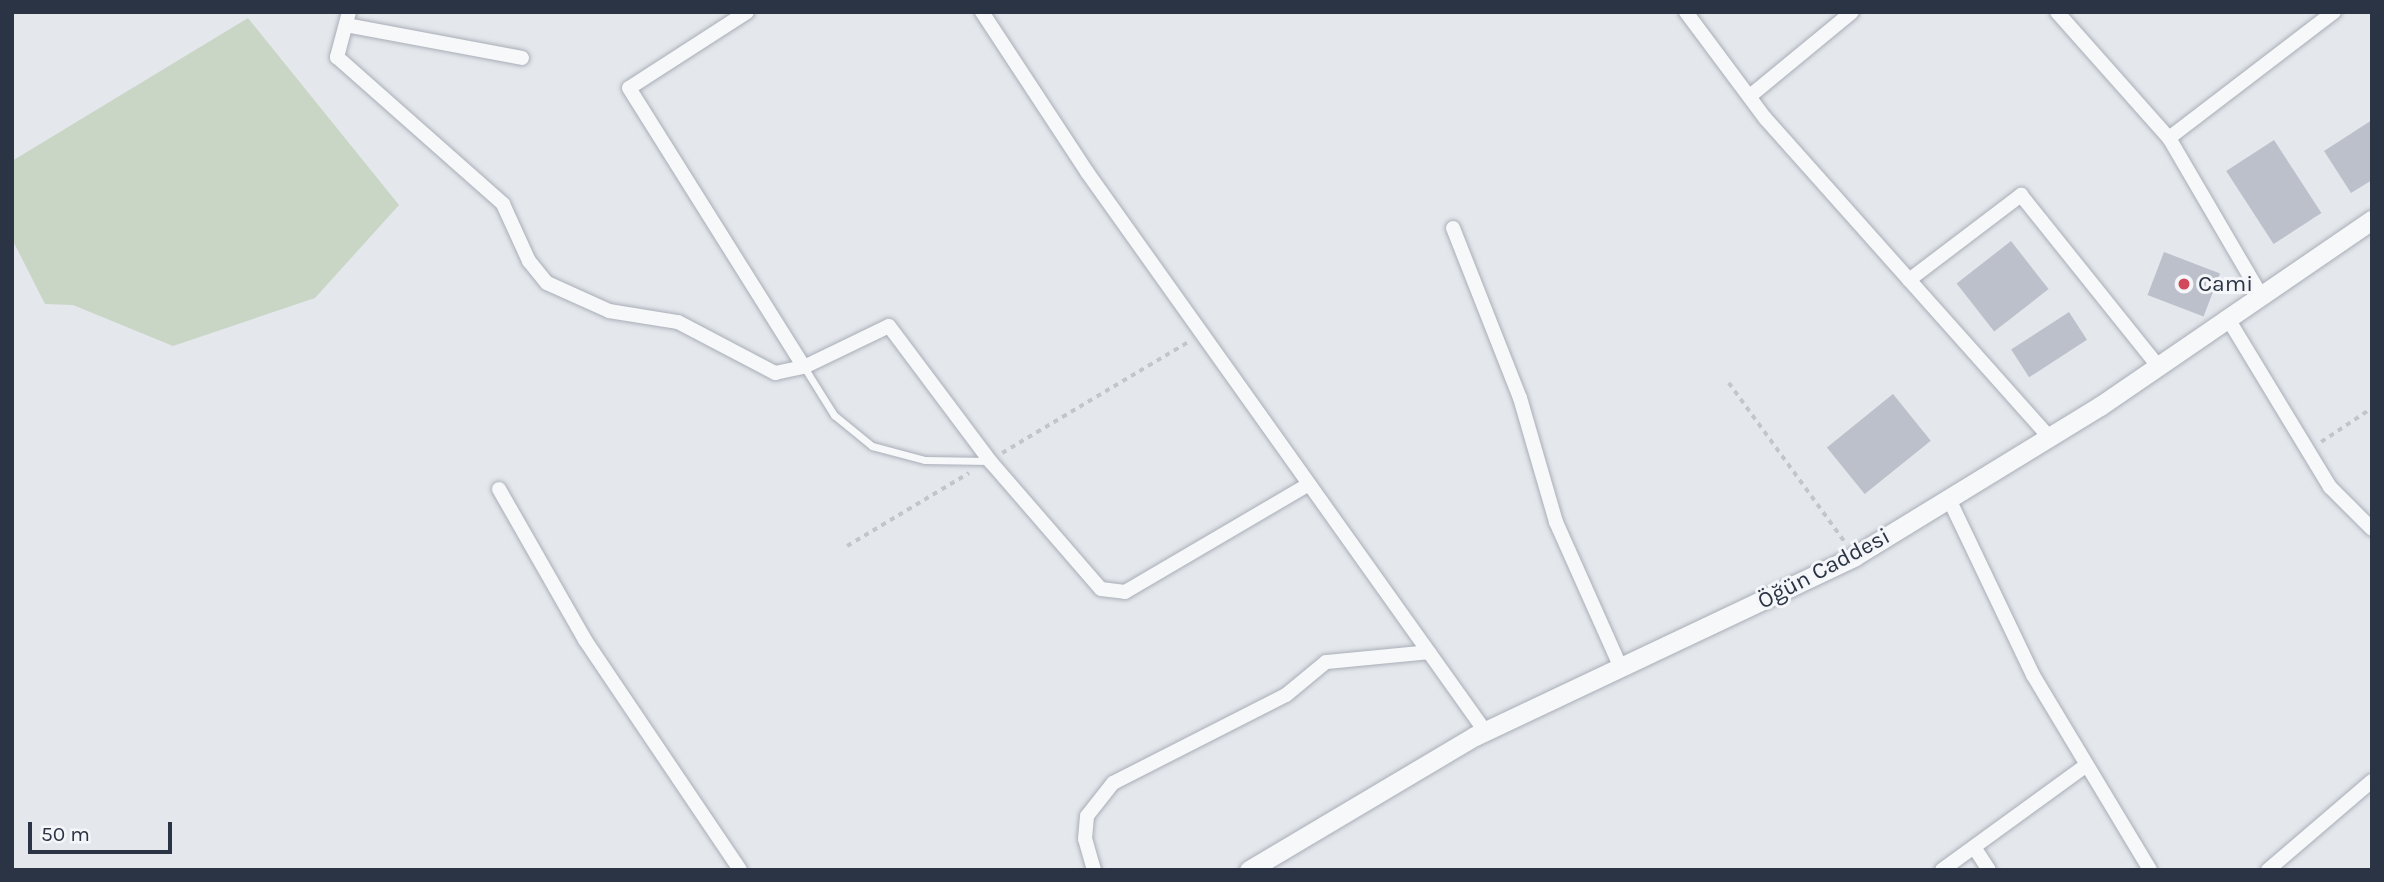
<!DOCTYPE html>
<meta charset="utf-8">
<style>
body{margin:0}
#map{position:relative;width:2384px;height:882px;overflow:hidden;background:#e4e7ec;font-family:Karla,sans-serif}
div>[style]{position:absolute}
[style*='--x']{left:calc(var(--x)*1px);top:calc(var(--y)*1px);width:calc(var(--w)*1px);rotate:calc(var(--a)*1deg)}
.green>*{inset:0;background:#c9d6c5}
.building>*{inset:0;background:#bbc0ca;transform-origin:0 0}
.path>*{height:3.5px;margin-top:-1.75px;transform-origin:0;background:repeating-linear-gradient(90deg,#c2c5cb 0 5px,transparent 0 10px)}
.roads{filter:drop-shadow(0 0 2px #a9aeb7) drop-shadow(0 0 2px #a9aeb7)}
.service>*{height:7px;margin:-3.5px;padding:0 3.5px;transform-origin:3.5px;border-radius:3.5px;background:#f7f8fa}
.minor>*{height:14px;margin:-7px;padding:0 7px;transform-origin:7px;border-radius:7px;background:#f7f8fa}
.tertiary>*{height:19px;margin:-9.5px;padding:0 9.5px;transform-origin:9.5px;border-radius:9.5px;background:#f7f8fa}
.dots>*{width:19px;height:19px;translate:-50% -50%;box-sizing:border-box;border:4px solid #f4f6f9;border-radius:50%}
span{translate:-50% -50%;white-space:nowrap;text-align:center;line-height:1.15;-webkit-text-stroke:6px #f4f6f9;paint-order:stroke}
.poi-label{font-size:23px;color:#2b3445}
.left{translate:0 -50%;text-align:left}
.street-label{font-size:23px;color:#2b3445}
.frame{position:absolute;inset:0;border:14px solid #2b3445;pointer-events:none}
.scale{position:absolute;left:28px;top:822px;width:144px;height:32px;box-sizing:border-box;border:4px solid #2b3445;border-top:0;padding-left:9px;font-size:21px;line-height:24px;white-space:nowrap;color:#2b3445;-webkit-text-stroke:5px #f4f6f9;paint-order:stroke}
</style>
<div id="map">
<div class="green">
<div style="clip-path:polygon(248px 18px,399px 205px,315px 298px,173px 346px,73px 305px,45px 304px,12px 239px,12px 161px)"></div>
</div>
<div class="building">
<div style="clip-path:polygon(2372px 120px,2372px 180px,2351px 193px,2324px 151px)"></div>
<div style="left:2274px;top:140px;width:87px;height:57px;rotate:57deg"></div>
<div style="left:2011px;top:241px;width:61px;height:69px;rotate:52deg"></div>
<div style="left:2164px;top:252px;width:60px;height:46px;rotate:21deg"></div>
<div style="left:2069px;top:312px;width:33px;height:69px;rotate:57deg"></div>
<div style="left:1893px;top:394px;width:60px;height:85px;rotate:51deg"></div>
</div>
<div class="path">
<div style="--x:1729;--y:383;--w:197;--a:53.9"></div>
<div style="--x:2321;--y:442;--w:61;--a:-33.7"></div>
<div style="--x:1002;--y:453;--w:217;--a:-30.8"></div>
<div style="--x:847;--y:546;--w:142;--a:-30.9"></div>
</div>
<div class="roads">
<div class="service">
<div style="--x:804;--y:367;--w:57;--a:58"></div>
<div style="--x:834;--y:415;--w:49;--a:39.2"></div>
<div style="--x:872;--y:446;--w:55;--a:14.8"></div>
<div style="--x:925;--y:460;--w:64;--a:0.9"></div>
</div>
<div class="minor">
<div style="--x:349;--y:12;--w:47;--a:104.9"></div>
<div style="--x:337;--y:57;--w:222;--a:41.5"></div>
<div style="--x:503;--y:204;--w:63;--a:65.5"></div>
<div style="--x:529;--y:261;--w:28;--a:51"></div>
<div style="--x:547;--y:283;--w:68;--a:24.3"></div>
<div style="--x:609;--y:311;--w:70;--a:9.1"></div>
<div style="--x:678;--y:322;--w:110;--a:27.7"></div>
<div style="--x:775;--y:373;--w:30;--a:-12"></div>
<div style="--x:804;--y:367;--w:94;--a:-25.8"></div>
<div style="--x:889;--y:326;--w:169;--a:53.2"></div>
<div style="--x:990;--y:461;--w:169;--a:49.1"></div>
<div style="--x:1101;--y:589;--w:24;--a:7"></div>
<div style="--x:1125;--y:592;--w:213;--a:-30.4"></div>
<div style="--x:747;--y:12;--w:140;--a:147.2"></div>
<div style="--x:629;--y:88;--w:329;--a:57.9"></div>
<div style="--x:982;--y:12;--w:191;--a:56.7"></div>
<div style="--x:1087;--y:172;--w:686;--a:54.55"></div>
<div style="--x:1686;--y:12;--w:132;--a:53.3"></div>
<div style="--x:1765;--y:118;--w:427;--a:48.3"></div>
<div style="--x:2057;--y:12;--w:169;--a:48.4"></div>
<div style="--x:2169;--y:138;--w:181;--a:59.7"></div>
<div style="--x:346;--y:25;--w:179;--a:10.6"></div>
<div style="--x:1750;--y:96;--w:132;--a:-39.5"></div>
<div style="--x:2169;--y:138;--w:208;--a:-37.4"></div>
<div style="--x:1453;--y:228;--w:183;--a:68.5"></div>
<div style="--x:1520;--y:398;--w:129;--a:73.8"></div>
<div style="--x:1556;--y:522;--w:158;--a:66"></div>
<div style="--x:1909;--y:280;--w:141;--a:-37.2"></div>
<div style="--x:2021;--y:195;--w:219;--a:51.3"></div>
<div style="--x:2227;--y:317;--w:199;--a:58.8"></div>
<div style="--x:2330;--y:487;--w:59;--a:45"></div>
<div style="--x:499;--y:489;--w:174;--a:60.3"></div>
<div style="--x:585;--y:640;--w:277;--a:56"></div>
<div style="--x:1949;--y:499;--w:195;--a:64.5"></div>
<div style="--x:2033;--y:675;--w:227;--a:59"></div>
<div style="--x:1974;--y:847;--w:27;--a:57"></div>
<div style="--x:1094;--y:870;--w:32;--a:-106"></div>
<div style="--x:1085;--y:839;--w:23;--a:-85"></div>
<div style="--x:1087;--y:816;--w:42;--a:-51.8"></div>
<div style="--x:1113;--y:783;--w:194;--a:-27"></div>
<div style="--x:1286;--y:695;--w:52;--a:-39.5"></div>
<div style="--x:1326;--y:662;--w:103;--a:-5.5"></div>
<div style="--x:1942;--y:870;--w:177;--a:-36"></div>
<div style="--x:2268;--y:870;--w:137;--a:-40.6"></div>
</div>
<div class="tertiary">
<div style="--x:1249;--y:870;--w:263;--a:-30.7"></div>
<div style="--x:1475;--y:736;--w:420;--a:-25.3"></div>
<div style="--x:1855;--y:556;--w:287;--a:-31.5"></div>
<div style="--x:2100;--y:406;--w:330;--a:-34.4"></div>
</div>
</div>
<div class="dots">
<div style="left:2184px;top:284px;background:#d1495b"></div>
</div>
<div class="poi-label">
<span class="left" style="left:2198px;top:284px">Cami</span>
</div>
<div class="street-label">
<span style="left:1824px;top:569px;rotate:-28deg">Öğün Caddesi</span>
</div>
<div class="frame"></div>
<div class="scale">50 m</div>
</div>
